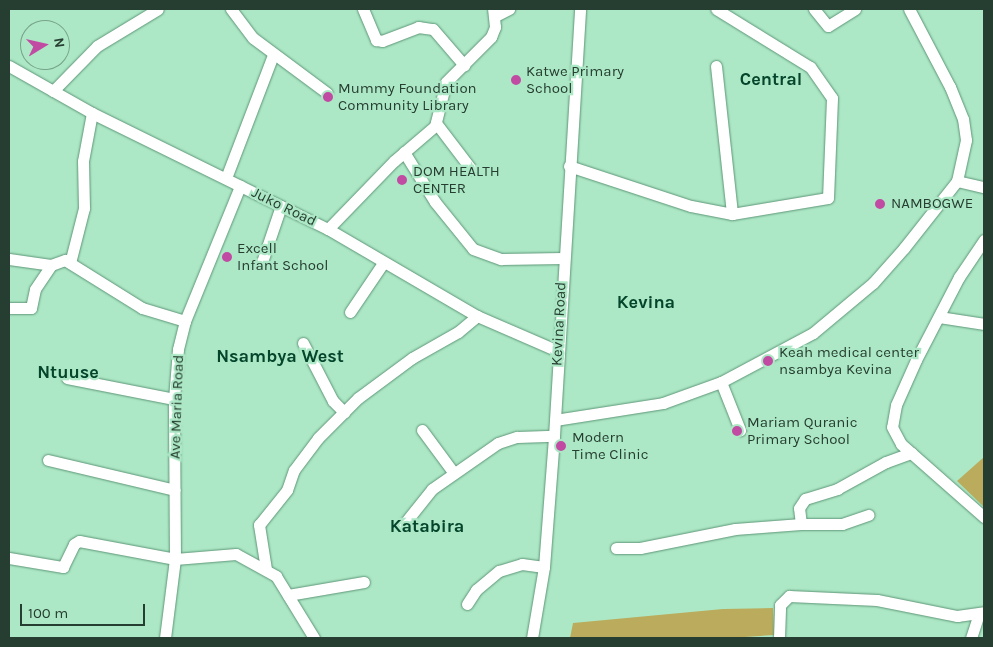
<!DOCTYPE html>
<style>
body{margin:0}
#map{position:relative;width:993px;height:647px;overflow:hidden;background:#ade8c6;font-family:Karla,sans-serif}
div>[style]{position:absolute}
[style*='--x']{left:calc(var(--x)*1px);top:calc(var(--y)*1px);width:calc(var(--w)*1px);rotate:calc(var(--a)*1deg)}
.green>*{inset:0;background:#baac5c}
.roads{filter:drop-shadow(0 0 1px #5d9677) drop-shadow(0 0 1px #5d9677)}
.minor>*{height:11px;margin:-5.5px;padding:0 5.5px;transform-origin:5.5px;border-radius:5.5px;background:#fff}
.dots>*{width:14px;height:14px;translate:-50% -50%;box-sizing:border-box;border:2px solid #ade8c6;border-radius:50%}
span{translate:-50% -50%;white-space:nowrap;text-align:center;line-height:1.15;-webkit-text-stroke:4.5px #ade8c6;paint-order:stroke}
.poi-label{font-size:15px;color:#263e31}
.left{translate:0 -50%;text-align:left}
.street-label{font-size:15px;color:#263e31}
.quarter-label{font-size:18px;color:#04452b;font-weight:700}
.frame{position:absolute;inset:0;border:10px solid #263e31;pointer-events:none}
.north{position:absolute;left:20px;top:20px;width:50px;height:50px;box-sizing:border-box;background:#ade8c6;border:1px solid #77a48a;border-radius:50%;rotate:81deg;font-size:14px;font-weight:700;line-height:20px;text-align:center;color:#263e31}
.north::after{content:'';display:block;margin:auto;width:18px;height:22px;background:#c14ba2;clip-path:polygon(50% 0,100% 100%,50% 72%,0 100%)}
.scale{position:absolute;left:20px;top:604px;width:125px;height:22px;box-sizing:border-box;border:2px solid #263e31;border-top:0;padding-left:6px;font-size:15px;line-height:18px;white-space:nowrap;color:#263e31;-webkit-text-stroke:4px #ade8c6;paint-order:stroke}
</style>
<div id="map">
<div class="green">
<div style="clip-path:polygon(984px 457px,984px 507px,957px 481px)"></div>
<div style="clip-path:polygon(773px 608px,774px 635px,730px 638px,570px 638px,573px 623px,723px 609px)"></div>
</div>
<div class="roads">
<div class="minor">
<div style="--x:231;--y:9;--w:36;--a:53"></div>
<div style="--x:253;--y:38;--w:92;--a:36.6"></div>
<div style="--x:363;--y:9;--w:34;--a:67"></div>
<div style="--x:376;--y:40;--w:6;--a:9"></div>
<div style="--x:382;--y:41;--w:39;--a:-21"></div>
<div style="--x:418;--y:27;--w:15;--a:8"></div>
<div style="--x:433;--y:29;--w:48;--a:49.3"></div>
<div style="--x:814;--y:9;--w:22;--a:51"></div>
<div style="--x:828;--y:26;--w:32;--a:-32"></div>
<div style="--x:495;--y:16;--w:16;--a:-27"></div>
<div style="--x:9;--y:66;--w:95;--a:29.5"></div>
<div style="--x:92;--y:113;--w:263;--a:26.2"></div>
<div style="--x:328;--y:229;--w:173;--a:30.3"></div>
<div style="--x:477;--y:316;--w:88;--a:23.4"></div>
<div style="--x:716;--y:66;--w:149;--a:83.8"></div>
<div style="--x:53;--y:91;--w:63;--a:-45.6"></div>
<div style="--x:97;--y:46;--w:71;--a:-31.2"></div>
<div style="--x:436;--y:123;--w:58;--a:52.7"></div>
<div style="--x:404;--y:152;--w:59;--a:58.2"></div>
<div style="--x:435;--y:202;--w:60;--a:51"></div>
<div style="--x:473;--y:249;--w:30;--a:20"></div>
<div style="--x:501;--y:259;--w:62;--a:-0.9"></div>
<div style="--x:569;--y:166;--w:128;--a:18.2"></div>
<div style="--x:691;--y:206;--w:42;--a:11"></div>
<div style="--x:732;--y:214;--w:97;--a:-9.5"></div>
<div style="--x:828;--y:198;--w:100;--a:-87.7"></div>
<div style="--x:832;--y:98;--w:38;--a:-125"></div>
<div style="--x:810;--y:67;--w:110;--a:-148.3"></div>
<div style="--x:226;--y:178;--w:132;--a:-69.1"></div>
<div style="--x:957;--y:181;--w:28;--a:13"></div>
<div style="--x:328;--y:229;--w:95;--a:-45.9"></div>
<div style="--x:394;--y:161;--w:54;--a:-40.5"></div>
<div style="--x:435;--y:126;--w:45;--a:-76"></div>
<div style="--x:446;--y:82;--w:64;--a:-45"></div>
<div style="--x:491;--y:37;--w:11;--a:-68"></div>
<div style="--x:495;--y:27;--w:18;--a:-96"></div>
<div style="--x:984;--y:240;--w:45;--a:124"></div>
<div style="--x:959;--y:277;--w:93;--a:117.4"></div>
<div style="--x:916;--y:360;--w:49;--a:114"></div>
<div style="--x:896;--y:405;--w:22;--a:100"></div>
<div style="--x:892;--y:427;--w:19;--a:62"></div>
<div style="--x:901;--y:444;--w:111;--a:41.3"></div>
<div style="--x:9;--y:259;--w:42;--a:8.1"></div>
<div style="--x:51;--y:265;--w:15;--a:-20"></div>
<div style="--x:65;--y:260;--w:91;--a:31.9"></div>
<div style="--x:142;--y:308;--w:45;--a:16.8"></div>
<div style="--x:262;--y:262;--w:59;--a:-71.3"></div>
<div style="--x:70;--y:263;--w:57;--a:-75.7"></div>
<div style="--x:84;--y:208;--w:47;--a:-91.2"></div>
<div style="--x:83;--y:161;--w:49;--a:-79.4"></div>
<div style="--x:9;--y:308;--w:22;--a:0"></div>
<div style="--x:31;--y:308;--w:19;--a:-78"></div>
<div style="--x:35;--y:289;--w:29;--a:-56"></div>
<div style="--x:350;--y:312;--w:59;--a:-56"></div>
<div style="--x:939;--y:317;--w:46;--a:8.8"></div>
<div style="--x:303;--y:343;--w:65;--a:62.7"></div>
<div style="--x:333;--y:401;--w:16;--a:45"></div>
<div style="--x:67;--y:378;--w:109;--a:11.1"></div>
<div style="--x:721;--y:382;--w:52;--a:68.4"></div>
<div style="--x:555;--y:420;--w:109;--a:-8.9"></div>
<div style="--x:663;--y:403;--w:62;--a:-19.9"></div>
<div style="--x:721;--y:382;--w:104;--a:-28"></div>
<div style="--x:813;--y:333;--w:78;--a:-39.8"></div>
<div style="--x:873;--y:283;--w:47;--a:-48.5"></div>
<div style="--x:904;--y:248;--w:85;--a:-51.7"></div>
<div style="--x:957;--y:181;--w:42;--a:-77.6"></div>
<div style="--x:966;--y:140;--w:21;--a:-98"></div>
<div style="--x:963;--y:119;--w:35;--a:-112"></div>
<div style="--x:950;--y:87;--w:88;--a:-117.7"></div>
<div style="--x:422;--y:430;--w:52;--a:53.6"></div>
<div style="--x:48;--y:460;--w:130;--a:13.3"></div>
<div style="--x:404;--y:524;--w:45;--a:-51.3"></div>
<div style="--x:432;--y:489;--w:80;--a:-34.9"></div>
<div style="--x:498;--y:443;--w:20;--a:-18"></div>
<div style="--x:517;--y:437;--w:37;--a:-2"></div>
<div style="--x:801;--y:524;--w:41;--a:0"></div>
<div style="--x:842;--y:524;--w:28;--a:-19"></div>
<div style="--x:616;--y:548;--w:24;--a:0"></div>
<div style="--x:640;--y:548;--w:97;--a:-11.3"></div>
<div style="--x:735;--y:529;--w:66;--a:-4.3"></div>
<div style="--x:801;--y:524;--w:16;--a:-97"></div>
<div style="--x:799;--y:508;--w:11;--a:-56"></div>
<div style="--x:805;--y:499;--w:34;--a:-17"></div>
<div style="--x:837;--y:489;--w:56;--a:-28.9"></div>
<div style="--x:886;--y:462;--w:27;--a:-20"></div>
<div style="--x:9;--y:558;--w:55;--a:9.5"></div>
<div style="--x:63;--y:567;--w:25;--a:-64"></div>
<div style="--x:74;--y:544;--w:6;--a:-31"></div>
<div style="--x:79;--y:541;--w:98;--a:10.6"></div>
<div style="--x:175;--y:559;--w:61;--a:-4.7"></div>
<div style="--x:236;--y:554;--w:46;--a:28.8"></div>
<div style="--x:276;--y:576;--w:73;--a:58.5"></div>
<div style="--x:266;--y:569;--w:45;--a:-99"></div>
<div style="--x:259;--y:525;--w:45;--a:-51.3"></div>
<div style="--x:287;--y:490;--w:21;--a:-71"></div>
<div style="--x:294;--y:470;--w:40;--a:-53"></div>
<div style="--x:318;--y:438;--w:57;--a:-45"></div>
<div style="--x:358;--y:398;--w:67;--a:-36.5"></div>
<div style="--x:412;--y:358;--w:53;--a:-29.5"></div>
<div style="--x:458;--y:332;--w:25;--a:-40"></div>
<div style="--x:288;--y:595;--w:77;--a:-9.7"></div>
<div style="--x:467;--y:604;--w:17;--a:-57"></div>
<div style="--x:476;--y:590;--w:30;--a:-40"></div>
<div style="--x:499;--y:571;--w:24;--a:-17"></div>
<div style="--x:522;--y:564;--w:22;--a:8"></div>
<div style="--x:165;--y:638;--w:80;--a:-82.8"></div>
<div style="--x:175;--y:559;--w:160;--a:-90.4"></div>
<div style="--x:174;--y:399;--w:50;--a:-85.4"></div>
<div style="--x:178;--y:349;--w:29;--a:-76"></div>
<div style="--x:185;--y:321;--w:146;--a:-67.8"></div>
<div style="--x:532;--y:638;--w:72;--a:-80.4"></div>
<div style="--x:544;--y:567;--w:131;--a:-85.6"></div>
<div style="--x:554;--y:436;--w:428;--a:-86.5"></div>
<div style="--x:779;--y:638;--w:33;--a:-88"></div>
<div style="--x:780;--y:605;--w:13;--a:-45"></div>
<div style="--x:789;--y:596;--w:88;--a:2.6"></div>
<div style="--x:877;--y:600;--w:82;--a:11.3"></div>
<div style="--x:957;--y:616;--w:27;--a:-8"></div>
<div style="--x:971;--y:638;--w:25;--a:-72"></div>
</div>
</div>
<div class="dots">
<div style="left:516px;top:80px;background:#c14ba2"></div>
<div style="left:328px;top:97px;background:#c14ba2"></div>
<div style="left:402px;top:180px;background:#c14ba2"></div>
<div style="left:880px;top:204px;background:#c14ba2"></div>
<div style="left:227px;top:257px;background:#c14ba2"></div>
<div style="left:768px;top:361px;background:#c14ba2"></div>
<div style="left:737px;top:431px;background:#c14ba2"></div>
<div style="left:561px;top:446px;background:#c14ba2"></div>
</div>
<div class="poi-label">
<span class="left" style="left:526px;top:80px">Katwe Primary<br>School</span>
<span class="left" style="left:338px;top:97px">Mummy Foundation<br>Community Library</span>
<span class="left" style="left:413px;top:180px">DOM HEALTH<br>CENTER</span>
<span class="left" style="left:891px;top:204px">NAMBOGWE</span>
<span class="left" style="left:237px;top:257px">Excell<br>Infant School</span>
<span class="left" style="left:779px;top:361px">Keah medical center<br>nsambya Kevina</span>
<span class="left" style="left:747px;top:431px">Mariam Quranic<br>Primary School</span>
<span class="left" style="left:572px;top:446px">Modern<br>Time Clinic</span>
</div>
<div class="street-label">
<span style="left:284px;top:207px;rotate:26deg">Juko Road</span>
<span style="left:559px;top:324px;rotate:-87deg">Kevina Road</span>
<span style="left:177px;top:407px;rotate:-88deg">Ave Maria Road</span>
</div>
<div class="quarter-label">
<span style="left:771px;top:79px">Central</span>
<span style="left:646px;top:302px">Kevina</span>
<span style="left:280px;top:356px">Nsambya West</span>
<span style="left:68px;top:372px">Ntuuse</span>
<span style="left:427px;top:526px">Katabira</span>
</div>
<div class="frame"></div>
<div class="north">N</div>
<div class="scale">100 m</div>
</div>
